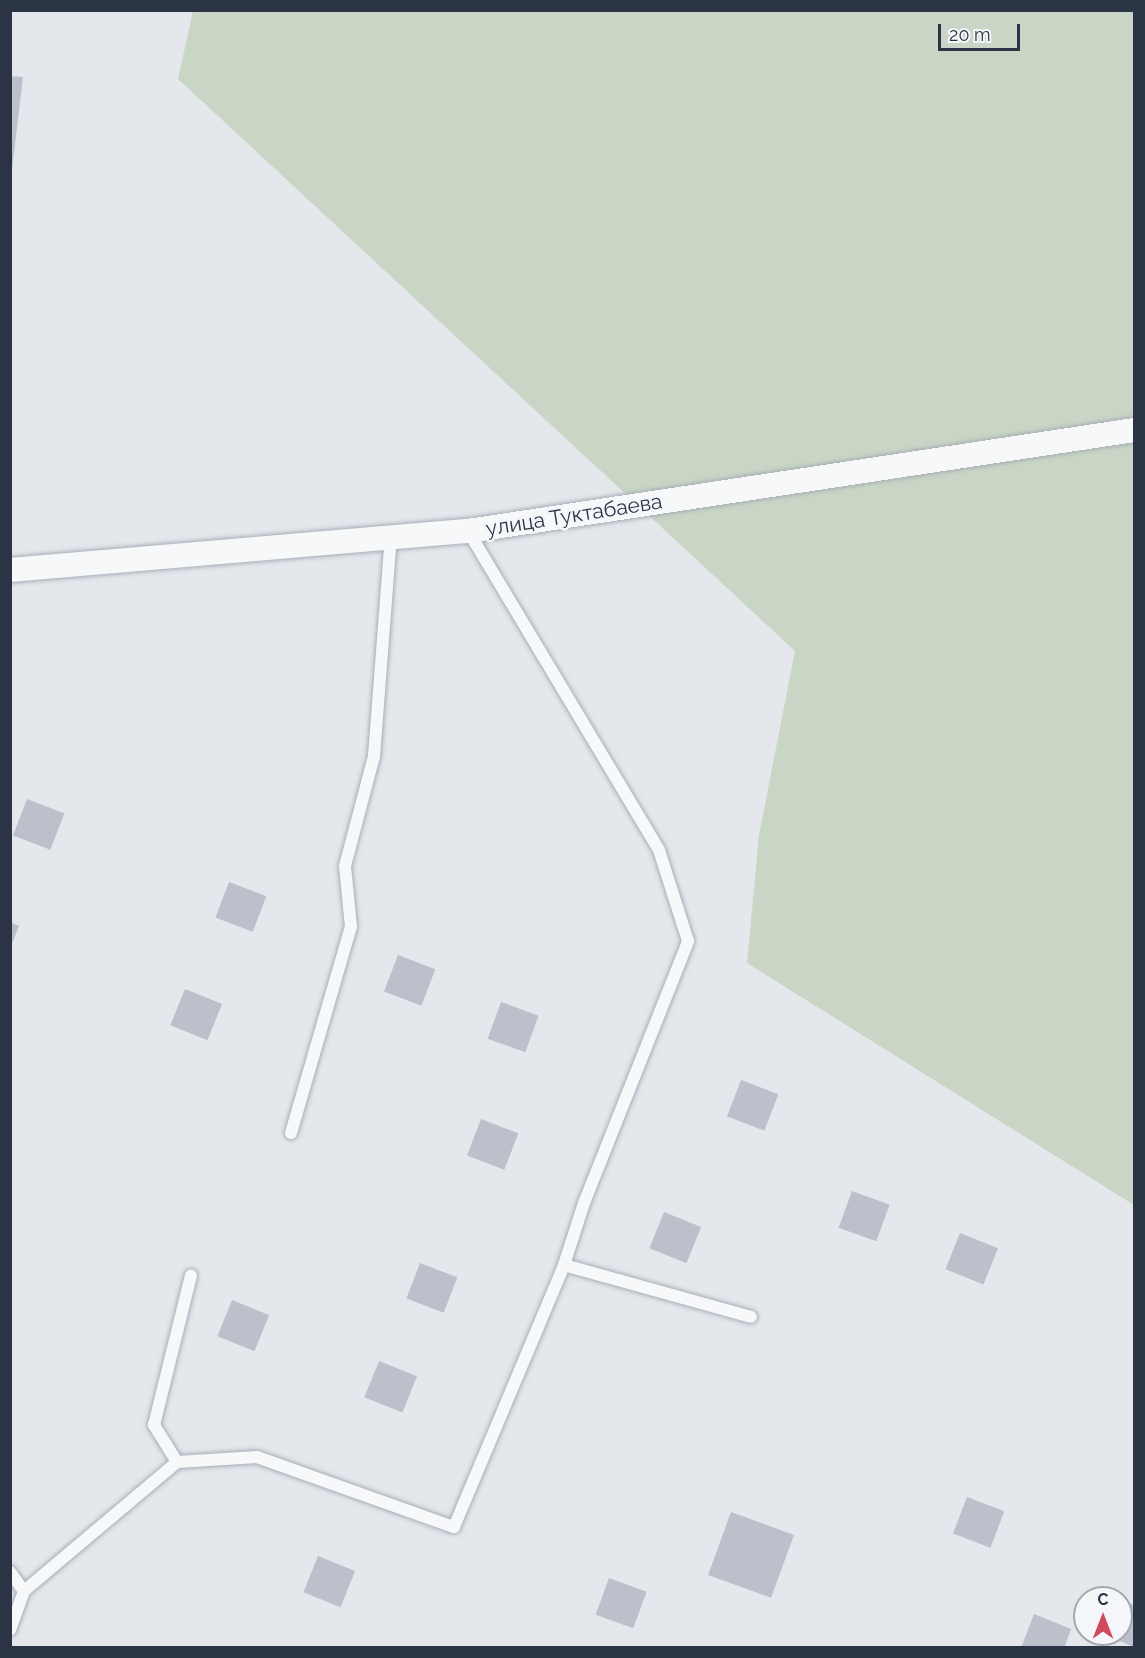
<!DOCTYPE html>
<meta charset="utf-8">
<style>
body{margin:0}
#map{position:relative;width:1145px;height:1658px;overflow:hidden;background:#e4e7ec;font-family:Raleway,sans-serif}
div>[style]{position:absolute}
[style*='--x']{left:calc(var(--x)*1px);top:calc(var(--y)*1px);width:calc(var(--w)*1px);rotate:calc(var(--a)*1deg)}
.green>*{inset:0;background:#c9d6c5}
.building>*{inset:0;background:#bbc0ca;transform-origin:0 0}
.roads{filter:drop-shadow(0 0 2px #a9aeb7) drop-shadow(0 0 2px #a9aeb7)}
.service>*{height:12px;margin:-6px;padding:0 6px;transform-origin:6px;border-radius:6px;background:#f7f8fa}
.minor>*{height:24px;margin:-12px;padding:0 12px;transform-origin:12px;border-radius:12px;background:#f7f8fa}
span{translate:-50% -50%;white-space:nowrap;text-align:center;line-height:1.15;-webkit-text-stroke:5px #f4f6f9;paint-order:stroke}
.street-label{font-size:21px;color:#2b3445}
.frame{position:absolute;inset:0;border:12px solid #2b3445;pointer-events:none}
.north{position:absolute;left:1073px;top:1586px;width:60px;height:60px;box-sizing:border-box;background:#f4f6f9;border:2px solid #a4a8b1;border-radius:50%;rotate:0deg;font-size:16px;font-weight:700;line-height:24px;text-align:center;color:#2b3445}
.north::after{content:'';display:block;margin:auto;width:21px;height:27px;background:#d1495b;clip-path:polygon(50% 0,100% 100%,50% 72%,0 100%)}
.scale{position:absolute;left:938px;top:24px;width:82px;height:27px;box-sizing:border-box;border:3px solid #2b3445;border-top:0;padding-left:8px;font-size:18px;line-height:21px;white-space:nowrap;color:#2b3445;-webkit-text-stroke:4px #f4f6f9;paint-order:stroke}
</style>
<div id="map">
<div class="green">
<div style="clip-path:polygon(193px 11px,1134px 11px,1134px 1205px,747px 963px,759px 835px,795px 651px,178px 79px)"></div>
</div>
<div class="building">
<div style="clip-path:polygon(10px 76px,23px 77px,12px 170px,10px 170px)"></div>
<div style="left:27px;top:799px;width:40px;height:39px;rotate:21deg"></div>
<div style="left:229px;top:882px;width:40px;height:38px;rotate:21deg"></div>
<div style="clip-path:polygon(10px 922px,19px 926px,11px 946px,10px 946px)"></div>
<div style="left:398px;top:955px;width:40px;height:39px;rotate:21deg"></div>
<div style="left:185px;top:989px;width:40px;height:39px;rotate:22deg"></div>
<div style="left:501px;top:1002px;width:40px;height:39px;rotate:20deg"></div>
<div style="left:741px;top:1080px;width:40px;height:39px;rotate:21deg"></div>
<div style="left:481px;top:1119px;width:40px;height:39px;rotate:21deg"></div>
<div style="left:852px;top:1191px;width:40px;height:39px;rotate:20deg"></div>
<div style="left:664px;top:1212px;width:40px;height:39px;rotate:22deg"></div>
<div style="left:960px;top:1233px;width:41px;height:39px;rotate:22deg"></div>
<div style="left:420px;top:1263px;width:40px;height:38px;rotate:21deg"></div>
<div style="left:232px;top:1300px;width:40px;height:39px;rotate:22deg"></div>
<div style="left:379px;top:1361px;width:41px;height:39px;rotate:22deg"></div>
<div style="left:967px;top:1497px;width:40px;height:39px;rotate:21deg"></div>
<div style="left:731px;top:1512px;width:67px;height:67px;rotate:20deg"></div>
<div style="left:318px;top:1556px;width:40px;height:39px;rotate:22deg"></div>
<div style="left:609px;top:1578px;width:40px;height:39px;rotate:20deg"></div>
<div style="clip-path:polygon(1129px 1603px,1134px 1605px,1134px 1647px,1115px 1639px)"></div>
<div style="clip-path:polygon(1034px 1614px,1071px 1629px,1064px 1648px,1021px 1648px)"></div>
</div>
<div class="roads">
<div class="service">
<div style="--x:291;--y:1133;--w:215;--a:-73.8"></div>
<div style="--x:351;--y:927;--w:61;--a:-95.6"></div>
<div style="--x:345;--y:866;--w:114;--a:-75.2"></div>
<div style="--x:374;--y:756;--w:221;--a:-85.6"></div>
<div style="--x:564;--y:1265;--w:194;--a:15.5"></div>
<div style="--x:177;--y:1462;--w:44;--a:-121.9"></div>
<div style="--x:154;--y:1425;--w:154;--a:-76.1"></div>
<div style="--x:10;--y:1572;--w:24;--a:54"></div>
<div style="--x:24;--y:1591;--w:41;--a:109.7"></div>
<div style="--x:24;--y:1591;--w:200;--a:-40.1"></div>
<div style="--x:177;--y:1462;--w:80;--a:-3.6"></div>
<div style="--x:257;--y:1457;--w:209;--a:19.6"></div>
<div style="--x:454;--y:1527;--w:284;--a:-67.2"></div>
<div style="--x:564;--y:1265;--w:65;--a:-72.1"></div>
<div style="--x:584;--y:1203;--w:282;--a:-68.3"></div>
<div style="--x:688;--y:941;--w:96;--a:-107.7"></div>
<div style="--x:659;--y:850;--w:372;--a:-120.9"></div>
</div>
<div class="minor">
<div style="--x:10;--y:570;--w:460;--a:-4.9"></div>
<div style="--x:468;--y:531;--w:674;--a:-8.62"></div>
</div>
</div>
<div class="street-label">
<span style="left:574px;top:515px;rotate:-9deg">улица Туктабаева</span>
</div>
<div class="frame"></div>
<div class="north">С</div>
<div class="scale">20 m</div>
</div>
